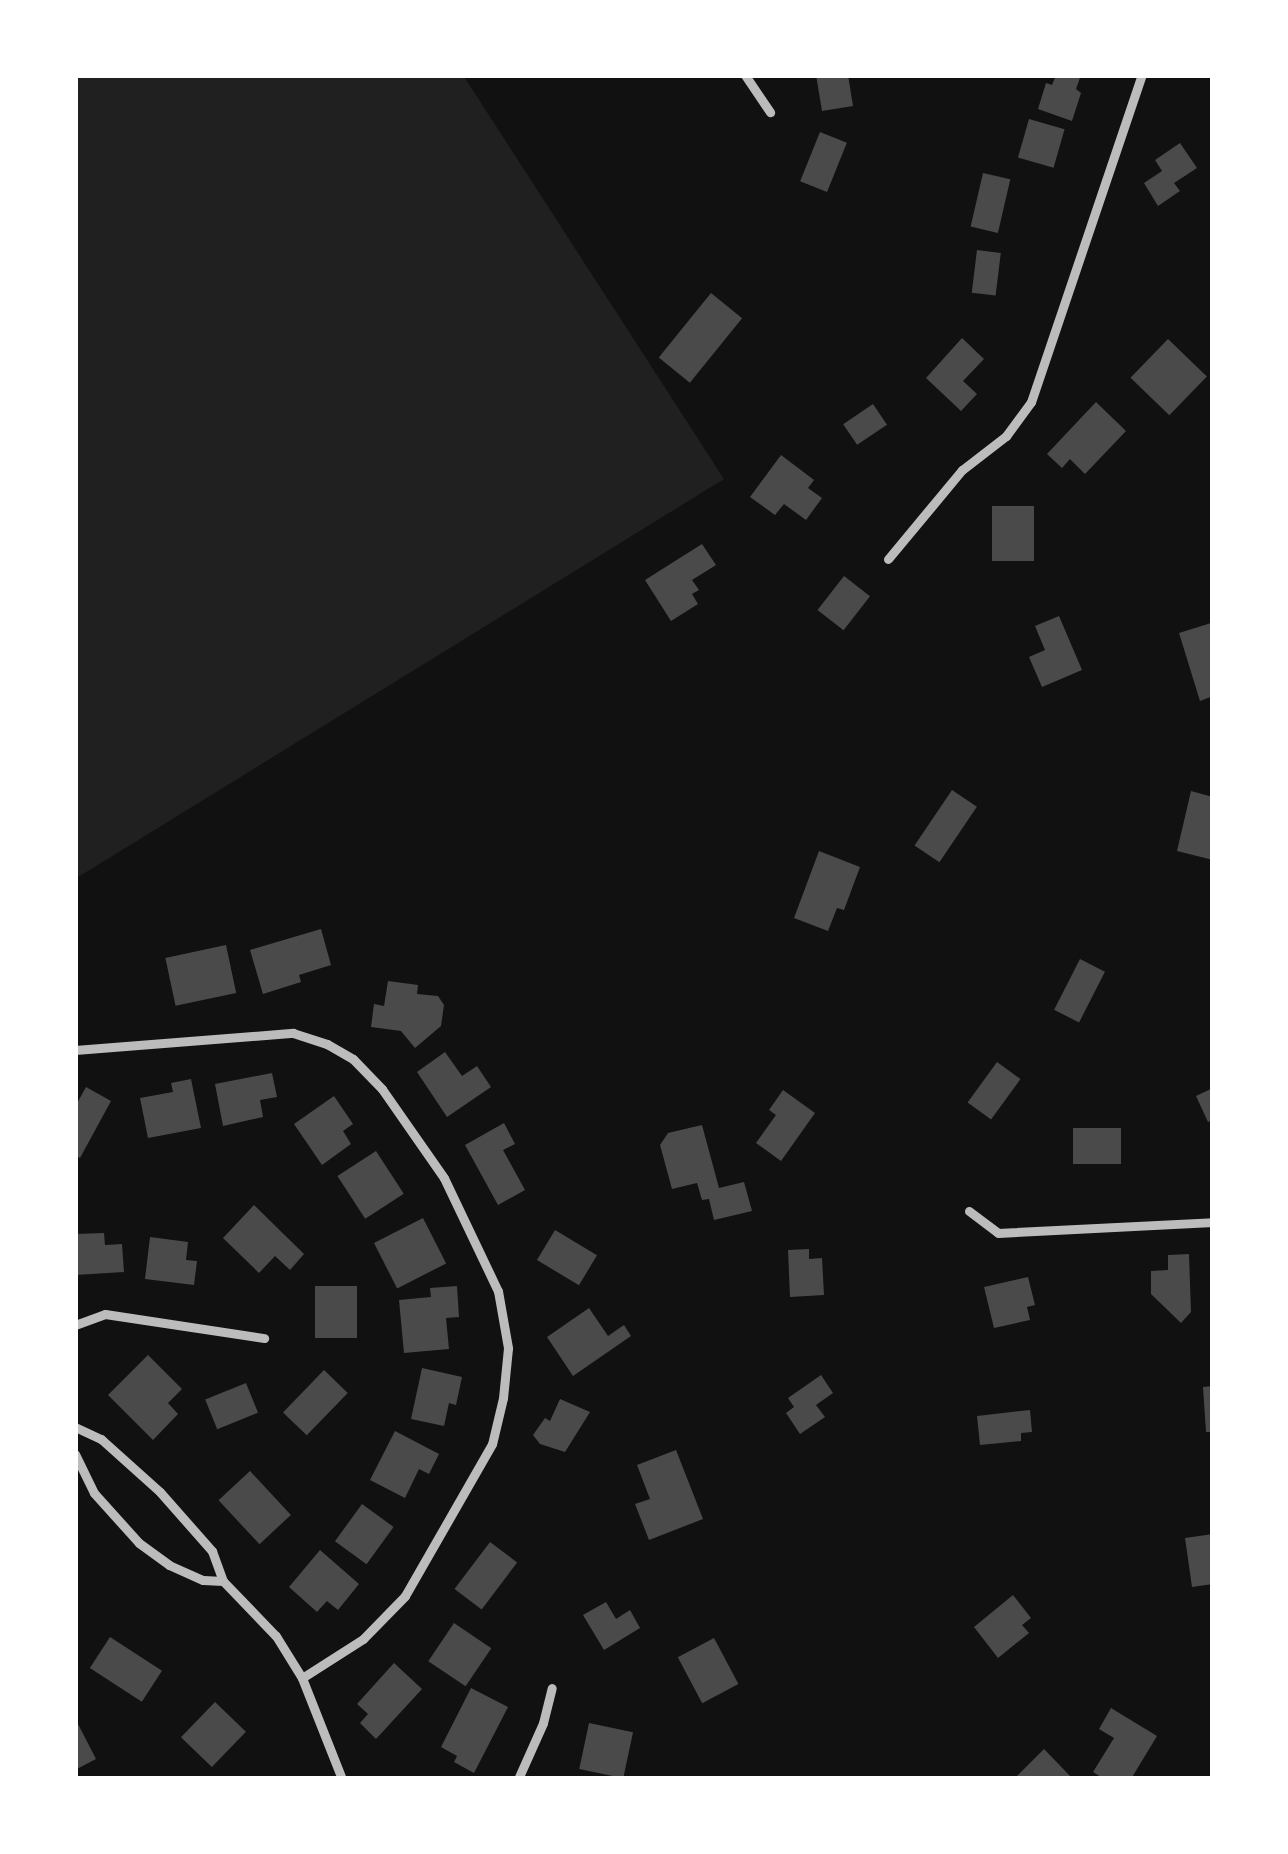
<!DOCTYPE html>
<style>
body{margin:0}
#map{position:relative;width:1288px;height:1854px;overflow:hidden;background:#111;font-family:Commissioner,sans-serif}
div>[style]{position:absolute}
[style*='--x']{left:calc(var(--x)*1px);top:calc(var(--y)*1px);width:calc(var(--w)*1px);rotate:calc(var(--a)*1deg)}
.green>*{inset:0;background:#202020}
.building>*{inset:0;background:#4a4a4a;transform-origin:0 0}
.minor>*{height:9px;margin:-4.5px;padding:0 4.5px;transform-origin:4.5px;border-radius:4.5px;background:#bcbcbc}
span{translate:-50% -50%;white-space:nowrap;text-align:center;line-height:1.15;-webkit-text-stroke:9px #fff;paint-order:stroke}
.frame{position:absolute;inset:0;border:78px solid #fff;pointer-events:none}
</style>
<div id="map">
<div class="green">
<div style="clip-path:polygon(75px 75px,463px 75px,724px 479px,75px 879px)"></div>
</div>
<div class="building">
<div style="clip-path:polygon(816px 75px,848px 75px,853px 106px,822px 111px)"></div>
<div style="clip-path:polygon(1056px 75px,1081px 75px,1076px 89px,1081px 93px,1072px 121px,1038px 109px,1046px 83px,1052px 85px)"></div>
<div style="left:1029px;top:119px;width:37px;height:40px;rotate:16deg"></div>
<div style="left:820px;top:132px;width:29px;height:53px;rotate:22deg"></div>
<div style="clip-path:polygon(1180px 143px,1197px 168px,1174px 183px,1180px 191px,1158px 206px,1144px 183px,1162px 171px,1155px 160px)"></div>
<div style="left:983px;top:173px;width:28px;height:55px;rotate:13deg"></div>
<div style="left:977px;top:250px;width:24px;height:43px;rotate:7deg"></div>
<div style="left:711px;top:293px;width:40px;height:83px;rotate:39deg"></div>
<div style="clip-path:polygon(962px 338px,984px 359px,963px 381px,977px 394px,961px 411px,926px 378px)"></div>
<div style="left:1168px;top:339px;width:54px;height:54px;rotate:44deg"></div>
<div style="clip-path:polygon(1096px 402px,1126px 431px,1085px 474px,1070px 459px,1062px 468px,1047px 454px)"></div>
<div style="left:873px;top:404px;width:25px;height:36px;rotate:56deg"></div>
<div style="clip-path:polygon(781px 455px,814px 480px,808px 488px,822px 498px,806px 520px,784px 504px,775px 515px,750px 497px)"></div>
<div style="left:992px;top:506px;width:42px;height:55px"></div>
<div style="clip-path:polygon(702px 544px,716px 565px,692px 580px,699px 590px,692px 594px,698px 604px,671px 621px,645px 580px)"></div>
<div style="left:844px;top:576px;width:33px;height:43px;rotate:38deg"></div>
<div style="clip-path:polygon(1059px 616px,1082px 670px,1042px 687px,1029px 657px,1045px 650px,1035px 626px)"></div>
<div style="clip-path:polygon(1211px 623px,1213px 696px,1200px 701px,1179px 633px)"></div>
<div style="left:952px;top:790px;width:30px;height:67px;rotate:34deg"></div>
<div style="clip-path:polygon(1191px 791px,1213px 797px,1213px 860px,1177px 851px)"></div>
<div style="clip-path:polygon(819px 851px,860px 867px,844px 910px,837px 908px,828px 931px,794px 918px)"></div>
<div style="clip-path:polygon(321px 929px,331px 965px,299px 975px,301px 982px,263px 994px,250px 950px)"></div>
<div style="left:226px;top:945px;width:49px;height:62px;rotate:78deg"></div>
<div style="left:1080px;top:959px;width:28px;height:57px;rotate:27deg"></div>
<div style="clip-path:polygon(388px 981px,418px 985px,417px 994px,438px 996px,444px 1005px,441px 1026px,415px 1048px,401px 1031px,371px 1027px,374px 1004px,384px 1006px)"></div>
<div style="clip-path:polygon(445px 1052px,462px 1076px,477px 1066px,491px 1087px,447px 1117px,417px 1072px)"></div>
<div style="left:997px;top:1062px;width:29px;height:50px;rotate:36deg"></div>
<div style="clip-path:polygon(272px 1073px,277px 1097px,260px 1100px,263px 1117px,223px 1126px,215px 1084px)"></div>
<div style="clip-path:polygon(191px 1079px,201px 1128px,148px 1138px,140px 1098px,173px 1092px,171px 1083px)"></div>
<div style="clip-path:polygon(86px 1087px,111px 1101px,80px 1158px,75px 1155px,75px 1107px)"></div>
<div style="clip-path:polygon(1213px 1088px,1213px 1120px,1208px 1122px,1196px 1096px)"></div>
<div style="clip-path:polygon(783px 1090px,815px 1113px,781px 1161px,756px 1143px,776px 1115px,769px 1110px)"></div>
<div style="clip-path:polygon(334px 1096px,353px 1124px,343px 1131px,351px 1144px,322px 1165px,294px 1124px)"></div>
<div style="clip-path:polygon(504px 1123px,515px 1144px,503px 1150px,525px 1190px,498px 1205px,465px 1145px)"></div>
<div style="clip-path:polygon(702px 1125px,719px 1188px,744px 1182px,752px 1211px,714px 1220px,709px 1199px,702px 1200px,697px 1183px,672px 1189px,660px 1145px,668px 1133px)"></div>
<div style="left:1073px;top:1128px;width:48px;height:36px"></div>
<div style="left:376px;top:1151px;width:51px;height:46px;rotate:57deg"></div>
<div style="clip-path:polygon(254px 1205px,304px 1254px,290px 1270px,275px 1256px,259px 1273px,223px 1238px)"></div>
<div style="left:423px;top:1218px;width:51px;height:55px;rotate:63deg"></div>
<div style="left:555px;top:1230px;width:49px;height:35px;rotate:31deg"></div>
<div style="clip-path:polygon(104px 1233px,105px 1245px,122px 1244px,124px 1272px,75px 1275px,75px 1234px)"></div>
<div style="clip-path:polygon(150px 1237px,188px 1242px,186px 1260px,197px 1261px,194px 1285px,145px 1279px)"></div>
<div style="clip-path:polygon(809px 1249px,809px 1259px,822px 1258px,824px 1295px,790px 1297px,788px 1250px)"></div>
<div style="clip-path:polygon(1189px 1254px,1191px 1312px,1181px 1323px,1151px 1294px,1151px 1271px,1168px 1270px,1168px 1255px)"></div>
<div style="clip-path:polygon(1028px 1277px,1035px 1305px,1027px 1307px,1030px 1320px,994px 1328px,984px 1287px)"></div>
<div style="left:315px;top:1286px;width:42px;height:52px"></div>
<div style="clip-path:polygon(457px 1286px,459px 1317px,446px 1318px,449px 1349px,404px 1353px,399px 1300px,431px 1297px,430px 1288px)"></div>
<div style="clip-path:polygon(589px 1308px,608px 1336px,624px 1325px,631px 1336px,573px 1376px,547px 1337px)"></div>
<div style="clip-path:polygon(148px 1355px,182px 1389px,168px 1403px,178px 1414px,153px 1440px,108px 1395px)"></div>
<div style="clip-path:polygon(422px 1368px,462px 1377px,456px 1405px,449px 1403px,444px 1426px,411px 1419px)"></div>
<div style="left:324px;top:1370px;width:33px;height:59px;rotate:44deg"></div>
<div style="clip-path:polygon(821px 1375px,833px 1393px,816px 1405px,825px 1417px,800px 1434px,786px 1413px,794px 1407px,788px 1398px)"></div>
<div style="left:246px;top:1383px;width:32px;height:44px;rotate:68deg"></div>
<div style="clip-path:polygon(1213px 1386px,1213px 1432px,1206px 1432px,1203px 1387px)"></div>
<div style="clip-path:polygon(560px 1399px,590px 1412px,565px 1452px,540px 1444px,533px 1435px,545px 1418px,550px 1421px)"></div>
<div style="clip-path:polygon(1030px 1410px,1032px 1432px,1021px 1433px,1021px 1441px,980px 1445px,977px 1416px)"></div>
<div style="clip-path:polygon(395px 1431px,439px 1454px,429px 1474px,419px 1469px,405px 1498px,370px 1480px)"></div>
<div style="clip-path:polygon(676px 1450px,703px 1519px,649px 1540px,635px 1504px,650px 1499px,637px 1465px)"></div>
<div style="left:250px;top:1471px;width:60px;height:43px;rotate:47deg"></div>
<div style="left:362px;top:1504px;width:39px;height:46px;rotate:36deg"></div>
<div style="clip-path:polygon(1213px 1534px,1213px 1584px,1192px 1587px,1185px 1538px)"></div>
<div style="left:490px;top:1542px;width:34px;height:59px;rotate:37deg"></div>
<div style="clip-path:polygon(320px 1550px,359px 1584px,338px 1610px,327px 1601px,317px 1612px,289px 1587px)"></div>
<div style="clip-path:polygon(1013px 1595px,1031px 1618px,1022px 1625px,1029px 1633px,998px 1658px,974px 1627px)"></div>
<div style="clip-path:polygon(606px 1602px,616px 1619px,630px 1610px,640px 1628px,604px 1650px,583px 1615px)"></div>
<div style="left:454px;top:1623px;width:45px;height:46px;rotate:34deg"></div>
<div style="left:110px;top:1637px;width:62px;height:37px;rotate:33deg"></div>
<div style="left:714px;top:1638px;width:52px;height:41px;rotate:62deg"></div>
<div style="clip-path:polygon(394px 1663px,422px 1689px,376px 1739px,360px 1723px,368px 1714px,357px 1704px)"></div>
<div style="clip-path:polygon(471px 1688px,508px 1707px,474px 1773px,454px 1762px,457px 1756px,441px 1747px)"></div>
<div style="left:215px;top:1702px;width:43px;height:49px;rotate:44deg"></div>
<div style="clip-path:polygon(1111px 1708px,1157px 1736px,1131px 1779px,1104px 1779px,1093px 1772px,1114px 1738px,1099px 1729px)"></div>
<div style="left:589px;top:1723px;width:45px;height:47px;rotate:12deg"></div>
<div style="clip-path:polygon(78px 1724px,96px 1759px,75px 1770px,75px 1726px)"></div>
<div style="clip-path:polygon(1044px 1749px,1073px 1779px,1014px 1779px)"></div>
</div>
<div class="minor">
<div style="--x:745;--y:75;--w:45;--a:56"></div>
<div style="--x:888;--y:559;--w:116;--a:-50.3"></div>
<div style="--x:962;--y:470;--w:56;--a:-37.7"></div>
<div style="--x:1006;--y:436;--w:42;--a:-53.7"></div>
<div style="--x:1031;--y:402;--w:345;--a:-71.3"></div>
<div style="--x:75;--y:1050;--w:219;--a:-4.5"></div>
<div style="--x:293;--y:1033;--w:36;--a:18"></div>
<div style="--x:327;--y:1044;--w:30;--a:30"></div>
<div style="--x:353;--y:1059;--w:42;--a:46"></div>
<div style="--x:382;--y:1089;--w:108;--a:55.1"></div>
<div style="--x:444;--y:1178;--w:125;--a:64.5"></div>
<div style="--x:498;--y:1291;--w:58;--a:80"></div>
<div style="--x:508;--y:1348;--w:50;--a:95.7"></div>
<div style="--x:503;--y:1398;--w:47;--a:103.4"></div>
<div style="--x:492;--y:1444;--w:175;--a:119.8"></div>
<div style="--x:405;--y:1596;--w:60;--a:134.3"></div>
<div style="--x:363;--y:1639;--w:72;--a:147.4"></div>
<div style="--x:969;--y:1211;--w:36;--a:37"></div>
<div style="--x:998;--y:1233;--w:215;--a:-2.9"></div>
<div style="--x:75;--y:1325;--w:32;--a:-20"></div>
<div style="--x:105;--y:1314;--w:161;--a:8.6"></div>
<div style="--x:75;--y:1427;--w:29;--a:25"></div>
<div style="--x:101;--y:1439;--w:79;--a:41.9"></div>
<div style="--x:160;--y:1492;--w:79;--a:48.6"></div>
<div style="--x:212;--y:1551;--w:32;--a:70"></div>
<div style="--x:223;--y:1581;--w:76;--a:46.1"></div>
<div style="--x:276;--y:1636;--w:49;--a:58.2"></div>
<div style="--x:302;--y:1678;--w:109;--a:68.4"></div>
<div style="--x:75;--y:1454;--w:43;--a:64"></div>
<div style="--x:94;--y:1493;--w:67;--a:48"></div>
<div style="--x:139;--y:1543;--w:37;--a:36"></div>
<div style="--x:169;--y:1565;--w:37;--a:24"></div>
<div style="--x:203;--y:1580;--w:20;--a:3"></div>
<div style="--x:518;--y:1779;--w:61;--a:-65.9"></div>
<div style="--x:543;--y:1723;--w:36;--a:-76"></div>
</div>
<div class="frame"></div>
</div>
